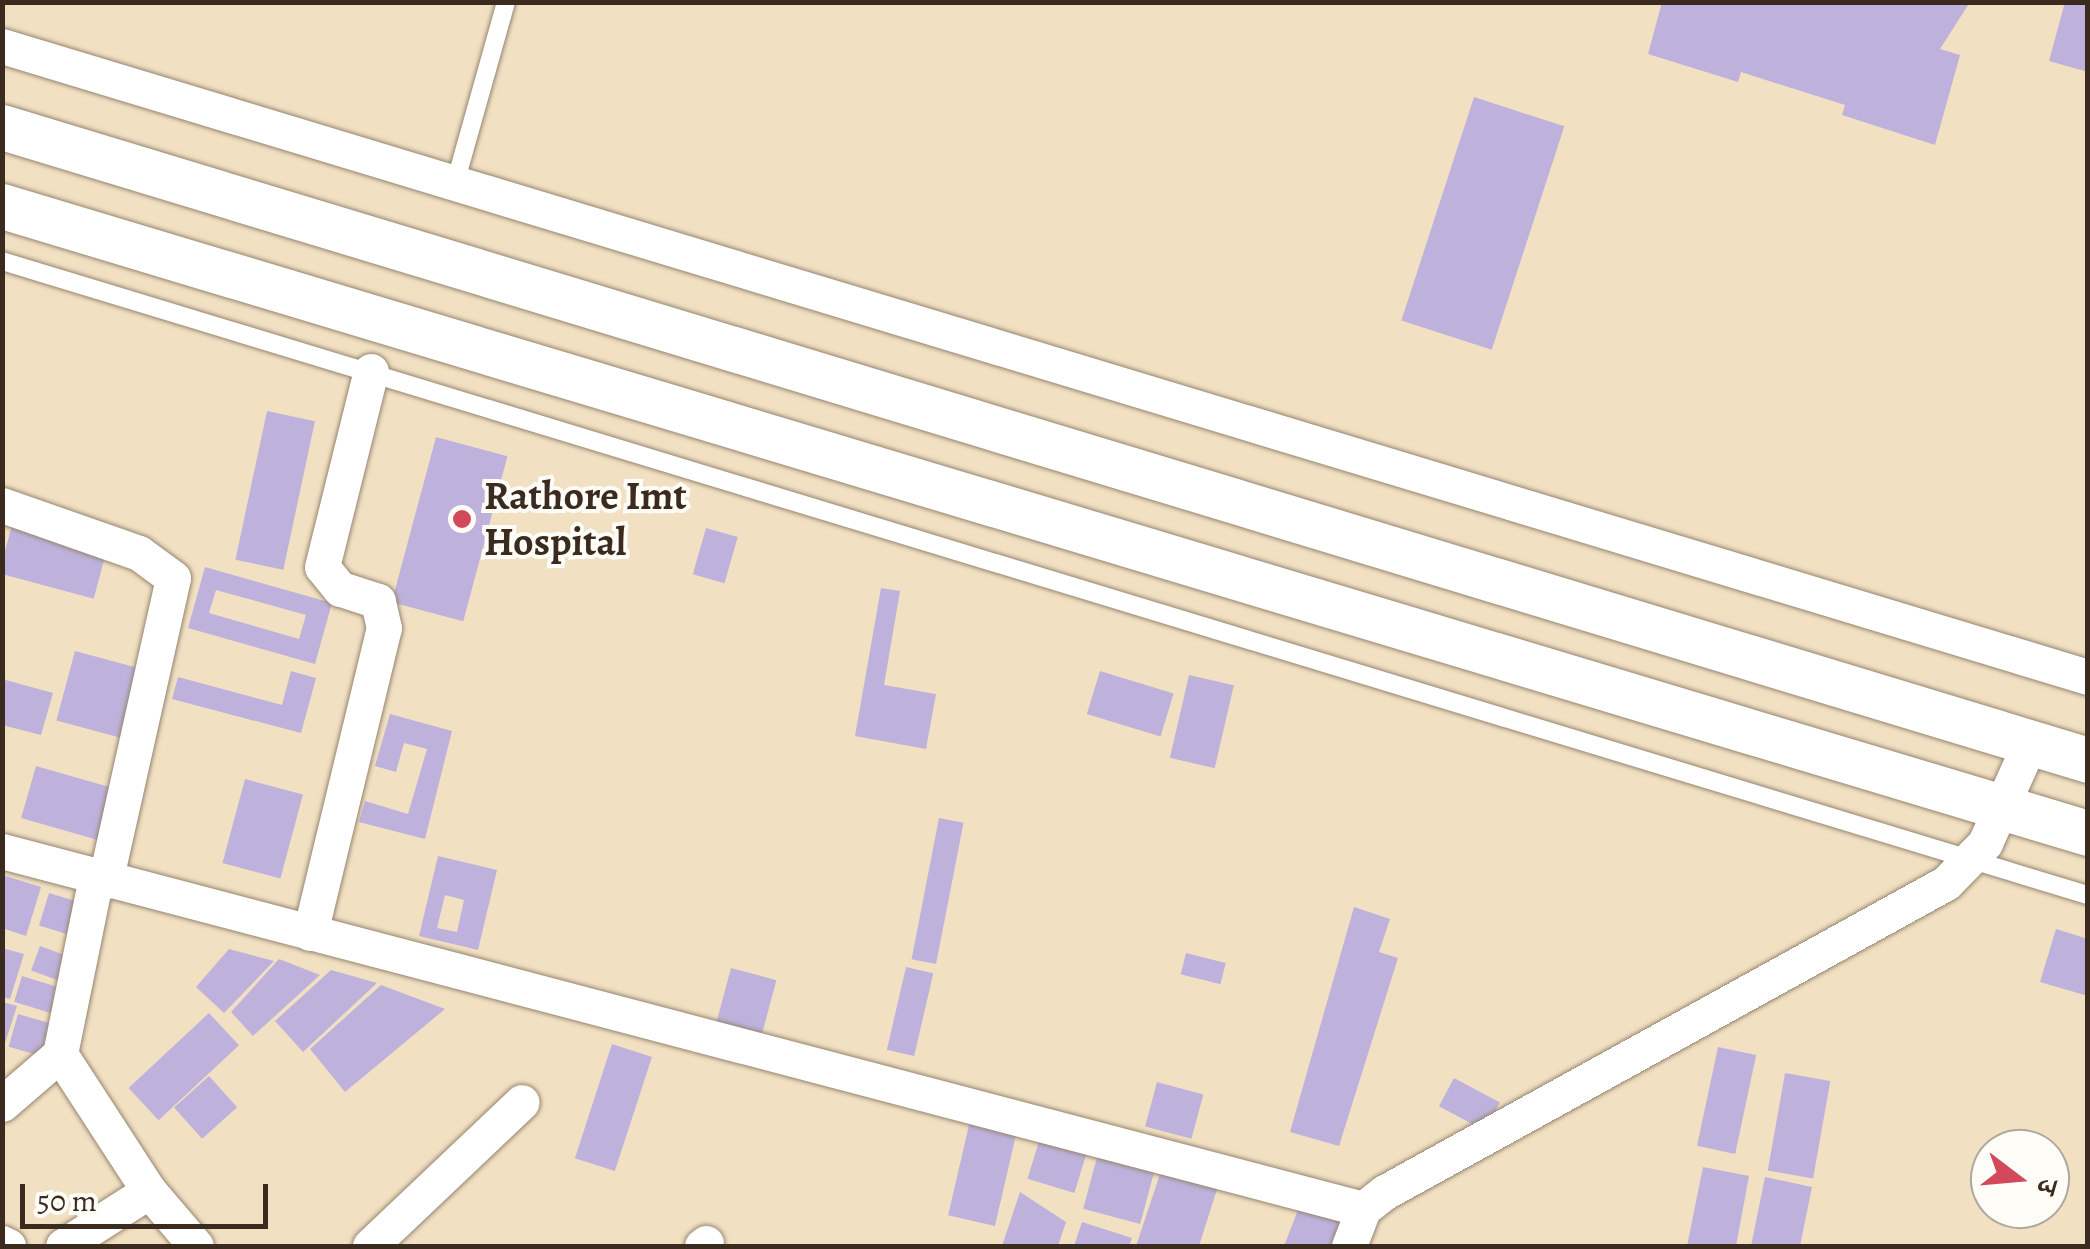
<!DOCTYPE html>
<meta charset="utf-8">
<style>
body{margin:0}
#map{position:relative;width:2090px;height:1249px;overflow:hidden;background:#f1e0c2;font-family:Alegreya,"Noto Serif Devanagari",serif}
div>[style]{position:absolute}
[style*='--x']{left:calc(var(--x)*1px);top:calc(var(--y)*1px);width:calc(var(--w)*1px);rotate:calc(var(--a)*1deg)}
.building>*{inset:0;background:#beb2dd;transform-origin:0 0}
.roads{filter:drop-shadow(0 0 2px #968570) drop-shadow(0 0 2px #968570)}
.service>*{height:18px;margin:-9px;padding:0 9px;transform-origin:9px;border-radius:9px;background:#fff}
.minor>*{height:35px;margin:-17.5px;padding:0 17.5px;transform-origin:17.5px;border-radius:17.5px;background:#fff}
.tertiary>*{height:45px;margin:-22.5px;padding:0 22.5px;transform-origin:22.5px;border-radius:22.5px;background:#fff}
.dots>*{width:28px;height:28px;translate:-50% -50%;box-sizing:border-box;border:5px solid #fdfcf7;border-radius:50%}
span{translate:-50% -50%;white-space:nowrap;text-align:center;line-height:1.15;-webkit-text-stroke:8px #fdfcf7;paint-order:stroke}
.poi-label{font-size:40px;color:#3b2a1e;font-weight:700}
.left{translate:0 -50%;text-align:left}
.frame{position:absolute;inset:0;border:5px solid #3b2a1e;pointer-events:none}
.north{position:absolute;left:1970px;top:1129px;width:100px;height:100px;box-sizing:border-box;background:#fdfcf7;border:2px solid #afa8a0;border-radius:50%;rotate:106deg;font-size:28px;font-weight:700;line-height:40px;text-align:center;color:#3b2a1e}
.north::after{content:'';display:block;margin:auto;width:35px;height:45px;background:#d1495b;clip-path:polygon(50% 0,100% 100%,50% 72%,0 100%)}
.scale{position:absolute;left:20px;top:1184px;width:248px;height:45px;box-sizing:border-box;border:5px solid #3b2a1e;border-top:0;padding-left:12px;font-size:30px;line-height:35px;white-space:nowrap;color:#3b2a1e;-webkit-text-stroke:8px #fdfcf7;paint-order:stroke}
</style>
<div id="map">
<div class="building">
<div style="clip-path:polygon(1662px 2px,1970px 2px,1940px 49px,1960px 55px,1935px 145px,1842px 115px,1845px 105px,1741px 72px,1738px 82px,1648px 54px)"></div>
<div style="clip-path:polygon(2065px 2px,2088px 2px,2088px 72px,2049px 61px)"></div>
<div style="left:1474px;top:97px;width:95px;height:235px;rotate:18deg"></div>
<div style="left:267px;top:411px;width:49px;height:152px;rotate:12deg"></div>
<div style="left:436px;top:437px;width:74px;height:171px;rotate:15deg"></div>
<div style="left:12px;top:525px;width:98px;height:50px;rotate:15deg"></div>
<div style="left:706px;top:528px;width:33px;height:48px;rotate:16deg"></div>
<div style="clip-path:polygon(evenodd,205px 567px,332px 603px,315px 664px,188px 628px,205px 567px,216px 590px,306px 615px,299px 639px,209px 613px,216px 590px)"></div>
<div style="clip-path:polygon(881px 588px,900px 591px,884px 685px,936px 694px,926px 749px,855px 736px)"></div>
<div style="left:75px;top:651px;width:78px;height:72px;rotate:15deg"></div>
<div style="clip-path:polygon(291px 671px,316px 678px,301px 733px,172px 699px,178px 677px,282px 705px)"></div>
<div style="left:1100px;top:671px;width:77px;height:45px;rotate:17deg"></div>
<div style="left:1189px;top:675px;width:46px;height:85px;rotate:13deg"></div>
<div style="clip-path:polygon(2px 679px,53px 693px,41px 735px,2px 725px)"></div>
<div style="clip-path:polygon(390px 714px,452px 731px,425px 839px,359px 822px,365px 801px,408px 814px,427px 749px,404px 743px,396px 772px,375px 766px)"></div>
<div style="left:36px;top:766px;width:87px;height:54px;rotate:16deg"></div>
<div style="left:245px;top:779px;width:60px;height:87px;rotate:15deg"></div>
<div style="left:939px;top:818px;width:25px;height:144px;rotate:11deg"></div>
<div style="clip-path:polygon(evenodd,438px 856px,497px 870px,478px 950px,419px 936px,438px 856px,445px 895px,464px 900px,457px 932px,437px 928px,445px 895px)"></div>
<div style="clip-path:polygon(2px 875px,41px 887px,26px 936px,2px 928px)"></div>
<div style="left:49px;top:893px;width:34px;height:34px;rotate:17deg"></div>
<div style="clip-path:polygon(1354px 907px,1390px 919px,1379px 952px,1398px 958px,1339px 1146px,1290px 1132px)"></div>
<div style="clip-path:polygon(2056px 929px,2088px 939px,2088px 996px,2040px 982px)"></div>
<div style="left:40px;top:946px;width:32px;height:26px;rotate:20deg"></div>
<div style="clip-path:polygon(2px 948px,24px 954px,10px 999px,2px 997px)"></div>
<div style="clip-path:polygon(229px 949px,274px 961px,224px 1013px,196px 987px)"></div>
<div style="left:1186px;top:953px;width:41px;height:22px;rotate:14deg"></div>
<div style="clip-path:polygon(279px 959px,320px 975px,253px 1036px,231px 1012px)"></div>
<div style="left:906px;top:967px;width:28px;height:85px;rotate:13deg"></div>
<div style="left:731px;top:968px;width:47px;height:58px;rotate:15deg"></div>
<div style="clip-path:polygon(331px 970px,377px 983px,303px 1052px,275px 1021px)"></div>
<div style="left:22px;top:976px;width:39px;height:27px;rotate:17deg"></div>
<div style="clip-path:polygon(381px 985px,445px 1009px,345px 1092px,310px 1049px)"></div>
<div style="clip-path:polygon(2px 1002px,17px 1006px,3px 1049px,2px 1049px)"></div>
<div style="left:209px;top:1013px;width:44px;height:110px;rotate:47deg"></div>
<div style="left:18px;top:1014px;width:35px;height:34px;rotate:16deg"></div>
<div style="left:612px;top:1044px;width:42px;height:120px;rotate:18deg"></div>
<div style="left:1718px;top:1047px;width:39px;height:101px;rotate:12deg"></div>
<div style="left:1785px;top:1073px;width:46px;height:99px;rotate:10deg"></div>
<div style="left:209px;top:1076px;width:42px;height:47px;rotate:48deg"></div>
<div style="left:1454px;top:1078px;width:52px;height:32px;rotate:28deg"></div>
<div style="left:1157px;top:1082px;width:48px;height:46px;rotate:15deg"></div>
<div style="left:972px;top:1112px;width:48px;height:106px;rotate:13deg"></div>
<div style="left:1043px;top:1128px;width:49px;height:53px;rotate:17deg"></div>
<div style="left:1100px;top:1146px;width:59px;height:65px;rotate:15deg"></div>
<div style="clip-path:polygon(1163px 1165px,1219px 1183px,1199px 1246px,1136px 1246px)"></div>
<div style="clip-path:polygon(1703px 1167px,1749px 1176px,1736px 1246px,1687px 1246px)"></div>
<div style="clip-path:polygon(1765px 1177px,1812px 1187px,1800px 1246px,1751px 1246px)"></div>
<div style="clip-path:polygon(1020px 1192px,1066px 1222px,1058px 1246px,1002px 1246px)"></div>
<div style="clip-path:polygon(1303px 1197px,1350px 1213px,1341px 1246px,1284px 1246px)"></div>
<div style="clip-path:polygon(1082px 1222px,1132px 1238px,1129px 1246px,1074px 1246px)"></div>
</div>
<div class="roads">
<div class="service">
<div style="--x:456;--y:180;--w:185;--a:-74.3"></div>
<div style="--x:2;--y:261;--w:2180;--a:16.91"></div>
</div>
<div class="minor">
<div style="--x:2;--y:46;--w:2179;--a:16.83"></div>
<div style="--x:2;--y:505;--w:145;--a:19.3"></div>
<div style="--x:139;--y:553;--w:42;--a:36.3"></div>
<div style="--x:173;--y:578;--w:311;--a:102.6"></div>
<div style="--x:2;--y:851;--w:1407;--a:14.74"></div>
<div style="--x:310;--y:933;--w:314;--a:-76.4"></div>
<div style="--x:384;--y:628;--w:28;--a:-103"></div>
<div style="--x:378;--y:601;--w:40;--a:-162"></div>
<div style="--x:340;--y:589;--w:28;--a:-129"></div>
<div style="--x:322;--y:567;--w:202;--a:-76"></div>
<div style="--x:60;--y:1054;--w:163;--a:57"></div>
<div style="--x:149;--y:1191;--w:72;--a:49.5"></div>
<div style="--x:2;--y:1104;--w:77;--a:-40.8"></div>
<div style="--x:60;--y:1054;--w:181;--a:-78.5"></div>
<div style="--x:2;--y:1243;--w:7;--a:27"></div>
<div style="--x:63;--y:1246;--w:102;--a:-32.6"></div>
<div style="--x:370;--y:1246;--w:209;--a:-43.5"></div>
<div style="--x:702;--y:1246;--w:5;--a:-37"></div>
<div style="--x:1349;--y:1246;--w:40;--a:-69"></div>
<div style="--x:1363;--y:1209;--w:28;--a:-38"></div>
<div style="--x:1385;--y:1192;--w:640;--a:-28.85"></div>
<div style="--x:1946;--y:883;--w:56;--a:-45.7"></div>
<div style="--x:1985;--y:843;--w:110;--a:-65.8"></div>
</div>
<div class="tertiary">
<div style="--x:2;--y:127;--w:2180;--a:16.88"></div>
<div style="--x:2;--y:206;--w:2178;--a:16.73"></div>
</div>
</div>
<div class="dots">
<div style="left:462px;top:519px;background:#d1495b"></div>
</div>
<div class="poi-label">
<span class="left" style="left:484px;top:519px">Rathore Imt<br>Hospital</span>
</div>
<div class="frame"></div>
<div class="north">उ</div>
<div class="scale">50 m</div>
</div>
